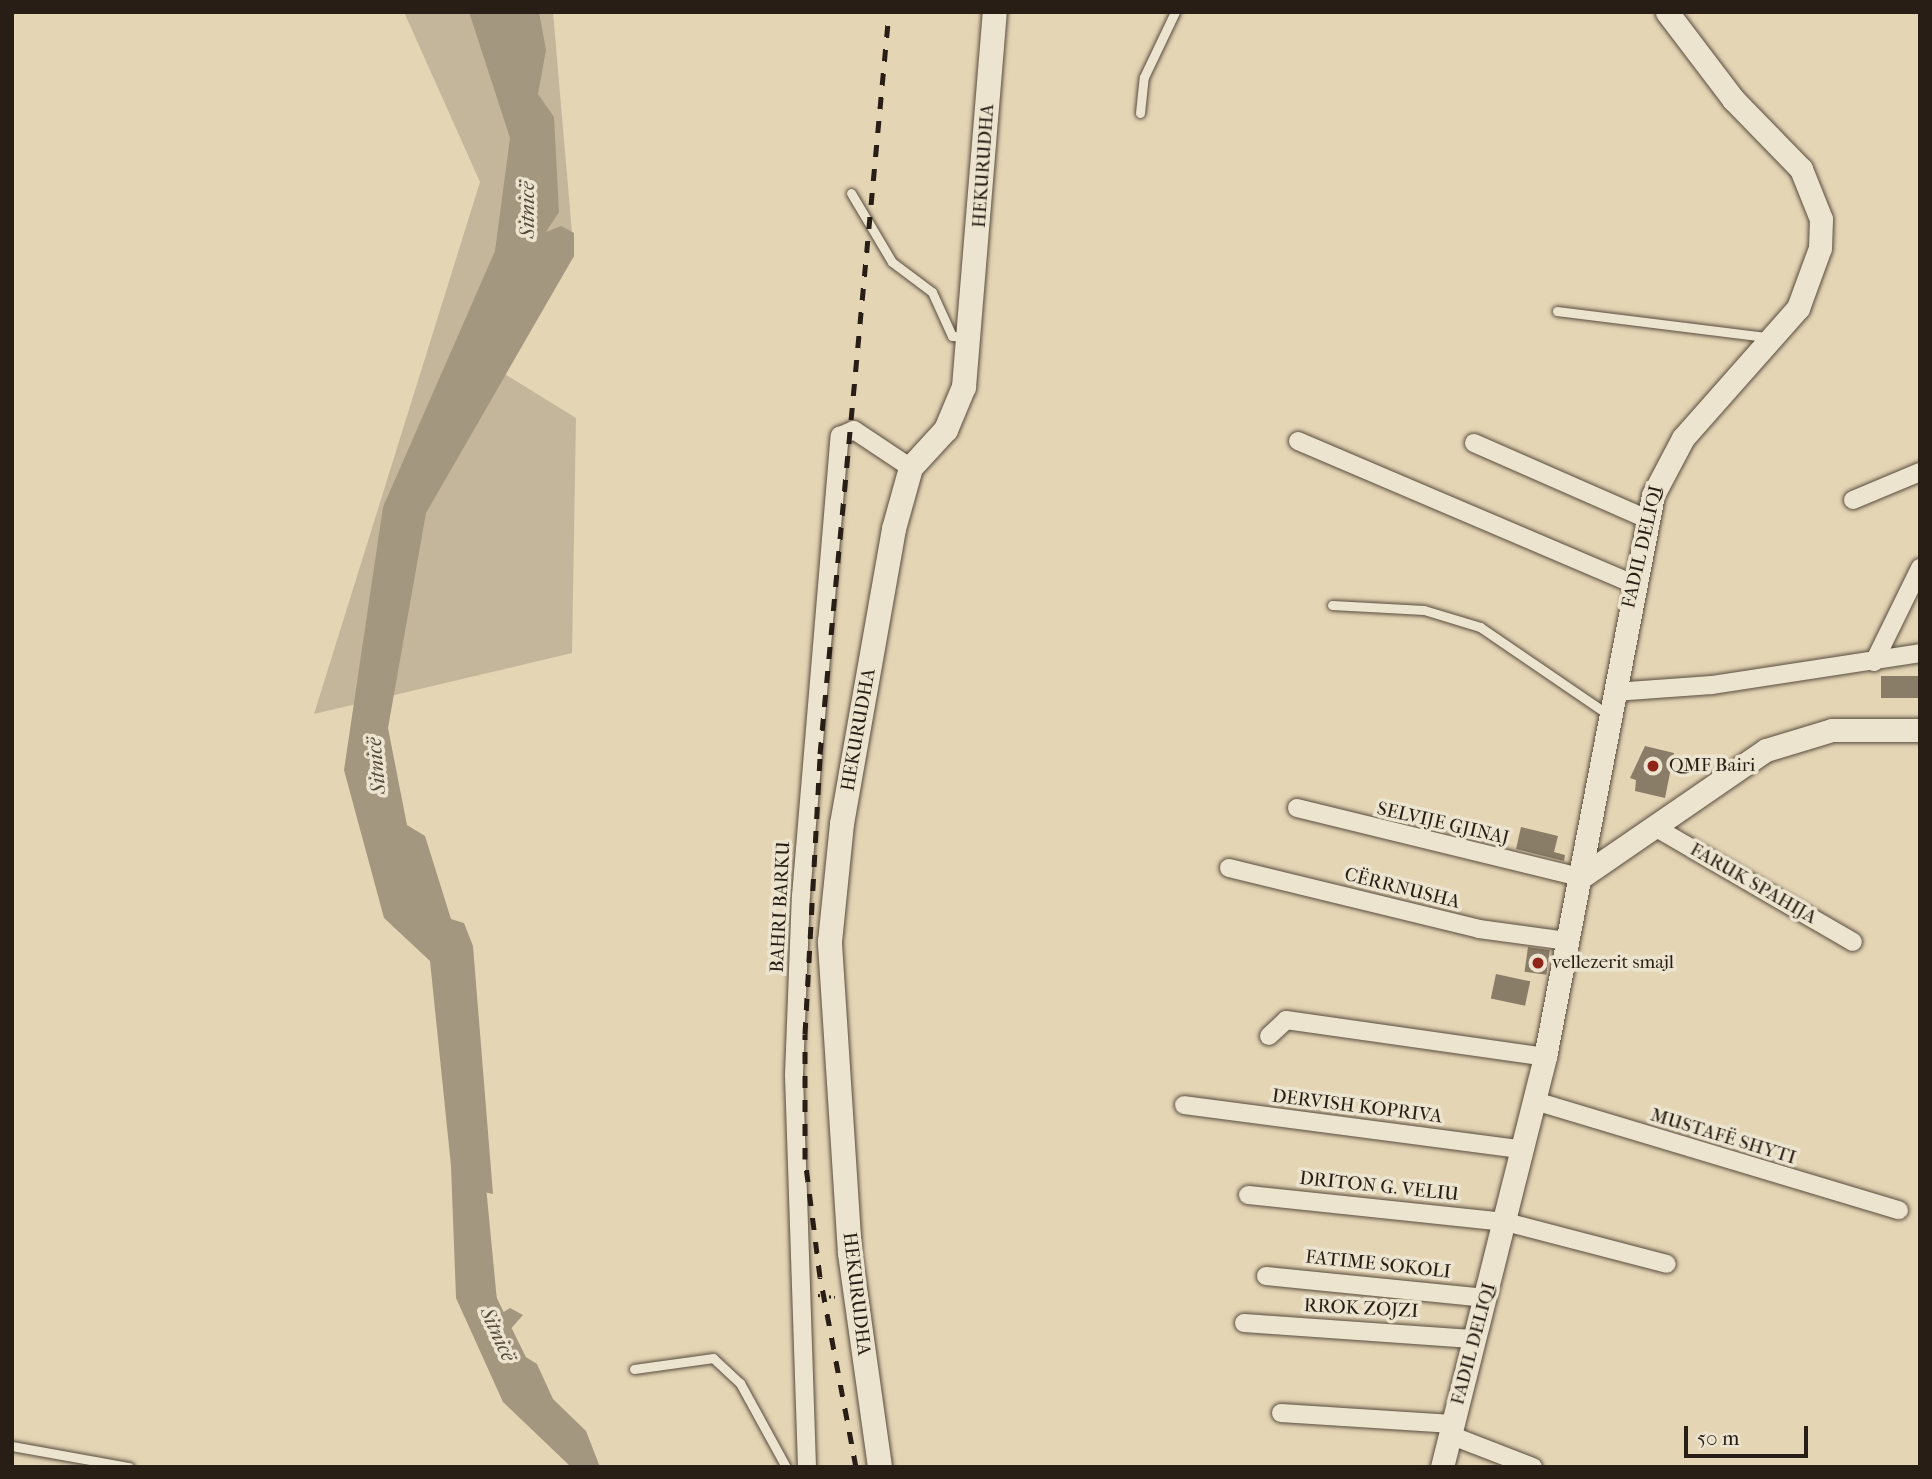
<!DOCTYPE html>
<meta charset="utf-8">
<style>
body{margin:0}
#map{position:relative;width:1932px;height:1479px;overflow:hidden;background:#e4d5b5;font-family:"IM FELL French Canon",serif}
div>[style]{position:absolute}
[style*='--x']{left:calc(var(--x)*1px);top:calc(var(--y)*1px);width:calc(var(--w)*1px);rotate:calc(var(--a)*1deg)}
.green>*{inset:0;background:#c4b69a}
.water>*{inset:0;background:#a4977f}
.river>*{height:30px;margin:-15px;padding:0 15px;transform-origin:15px;border-radius:15px;background:#a4977f}
.building>*{inset:0;background:#8a7d68;transform-origin:0 0}
.path>*{height:2.5px;margin-top:-1.25px;transform-origin:0;background:repeating-linear-gradient(90deg,#291e15 0 2px,transparent 0 5.5px)}
.roads{filter:drop-shadow(0 0 2px #584c3d) drop-shadow(0 0 2px #584c3d)}
.service>*{height:9px;margin:-4.5px;padding:0 4.5px;transform-origin:4.5px;border-radius:4.5px;background:#ede4cf}
.minor>*{height:18px;margin:-9px;padding:0 9px;transform-origin:9px;border-radius:9px;background:#ede4cf}
.tertiary>*{height:23px;margin:-11.5px;padding:0 11.5px;transform-origin:11.5px;border-radius:11.5px;background:#ede4cf}
.secondary>*{height:24px;margin:-12px;padding:0 12px;transform-origin:12px;border-radius:12px;background:#ede4cf}
.rail>*{height:5px;margin-top:-2.5px;transform-origin:0;background:repeating-linear-gradient(90deg,#291e15 0 12px,transparent 0 24px)}
.dots>*{width:19px;height:19px;translate:-50% -50%;box-sizing:border-box;border:4px solid #ede4cf;border-radius:50%}
span{translate:-50% -50%;white-space:nowrap;text-align:center;line-height:1.15;-webkit-text-stroke:7px #ede4cf;paint-order:stroke}
.street-label{font-size:19px;color:#291e15}
.poi-label{font-size:19px;color:#291e15}
.left{translate:0 -50%;text-align:left}
.water-label{font-size:21px;color:#54483a;font-style:italic}
.frame{position:absolute;inset:0;border:14px solid #291e15;pointer-events:none}
.scale{position:absolute;left:1684px;top:1426px;width:124px;height:32px;box-sizing:border-box;border:4px solid #291e15;border-top:0;padding-left:9px;font-size:21px;line-height:24px;white-space:nowrap;color:#291e15;-webkit-text-stroke:5px #ede4cf;paint-order:stroke}
</style>
<div id="map">
<div class="green">
<div style="clip-path:polygon(404px 12px,553px 12px,574px 256px,503px 373px,576px 418px,572px 653px,314px 714px,480px 182px)"></div>
</div>
<div class="water">
<div style="clip-path:polygon(469px 12px,539px 12px,546px 50px,538px 94px,554px 117px,559px 212px,546px 232px,561px 226px,574px 233px,574px 256px,426px 513px,388px 728px,407px 825px,425px 836px,451px 919px,464px 923px,473px 946px,493px 1194px,475px 1190px,463px 1210px,471px 1245px,491px 1249px,485px 1285px,499px 1315px,510px 1308px,523px 1315px,500px 1341px,537px 1364px,553px 1399px,586px 1431px,600px 1467px,571px 1467px,503px 1402px,456px 1298px,451px 1166px,430px 961px,384px 918px,344px 770px,383px 507px,495px 251px,510px 138px)"></div>
</div>
<div class="river">
<div style="--x:468;--y:1156;--w:147;--a:84.5"></div>
<div style="--x:482;--y:1302;--w:84;--a:63.7"></div>
</div>
<div class="building">
<div style="left:1920px;top:676px;width:22px;height:39px;rotate:90deg"></div>
<div style="clip-path:polygon(1645px 746px,1674px 753px,1665px 798px,1635px 791px,1636px 780px,1630px 778px)"></div>
<div style="clip-path:polygon(1521px 827px,1558px 836px,1554px 852px,1565px 855px,1564px 861px,1516px 849px)"></div>
<div style="left:1528px;top:947px;width:22px;height:25px;rotate:8deg"></div>
<div style="left:1496px;top:974px;width:35px;height:25px;rotate:12deg"></div>
</div>
<div class="path">
<div style="--x:818;--y:1295;--w:17;--a:7"></div>
</div>
<div class="roads">
<div class="service">
<div style="--x:1140;--y:113;--w:36;--a:-84"></div>
<div style="--x:1144;--y:77;--w:72;--a:-64.5"></div>
<div style="--x:851;--y:193;--w:80;--a:59.3"></div>
<div style="--x:892;--y:262;--w:50;--a:36.9"></div>
<div style="--x:932;--y:292;--w:48;--a:65.6"></div>
<div style="--x:952;--y:336;--w:16;--a:4"></div>
<div style="--x:1557;--y:311;--w:212;--a:7.1"></div>
<div style="--x:1332;--y:605;--w:92;--a:3.1"></div>
<div style="--x:1424;--y:610;--w:59;--a:16.9"></div>
<div style="--x:1480;--y:627;--w:156;--a:34.3"></div>
<div style="--x:634;--y:1369;--w:80;--a:-7.9"></div>
<div style="--x:713;--y:1358;--w:37;--a:43"></div>
<div style="--x:740;--y:1383;--w:96;--a:61.3"></div>
<div style="--x:12;--y:1446;--w:119;--a:10.2"></div>
</div>
<div class="minor">
<div style="--x:1298;--y:441;--w:364;--a:23.1"></div>
<div style="--x:1474;--y:443;--w:189;--a:23.7"></div>
<div style="--x:1853;--y:500;--w:73;--a:-22.7"></div>
<div style="--x:1874;--y:662;--w:105;--a:-63.9"></div>
<div style="--x:1614;--y:692;--w:98;--a:-4.1"></div>
<div style="--x:1712;--y:685;--w:210;--a:-8.7"></div>
<div style="--x:1297;--y:808;--w:292;--a:13.7"></div>
<div style="--x:1653;--y:826;--w:231;--a:30.1"></div>
<div style="--x:1229;--y:868;--w:257;--a:13.7"></div>
<div style="--x:1479;--y:929;--w:90;--a:7.7"></div>
<div style="--x:1269;--y:1036;--w:23;--a:-43"></div>
<div style="--x:1286;--y:1020;--w:262;--a:8.1"></div>
<div style="--x:1535;--y:1101;--w:380;--a:16.7"></div>
<div style="--x:1184;--y:1105;--w:343;--a:7.5"></div>
<div style="--x:1248;--y:1195;--w:259;--a:6"></div>
<div style="--x:1506;--y:1222;--w:166;--a:14.6"></div>
<div style="--x:1266;--y:1276;--w:221;--a:5.7"></div>
<div style="--x:1244;--y:1323;--w:232;--a:4"></div>
<div style="--x:1281;--y:1413;--w:172;--a:3.7"></div>
<div style="--x:1450;--y:1435;--w:89;--a:21.1"></div>
<div style="--x:807;--y:1467;--w:392;--a:-91.9"></div>
<div style="--x:794;--y:1075;--w:179;--a:-87.8"></div>
<div style="--x:801;--y:896;--w:462;--a:-85.2"></div>
<div style="--x:840;--y:436;--w:15;--a:-23"></div>
<div style="--x:854;--y:430;--w:69;--a:33.7"></div>
</div>
<div class="tertiary">
<div style="--x:1581;--y:877;--w:224;--a:-34.5"></div>
<div style="--x:1766;--y:750;--w:69;--a:-16.9"></div>
<div style="--x:1832;--y:730;--w:88;--a:0"></div>
<div style="--x:1442;--y:1467;--w:423;--a:-75.9"></div>
<div style="--x:1545;--y:1057;--w:572;--a:-79.12"></div>
<div style="--x:1653;--y:495;--w:64;--a:-62.2"></div>
<div style="--x:1683;--y:438;--w:174;--a:-48.5"></div>
<div style="--x:1798;--y:308;--w:64;--a:-69.9"></div>
<div style="--x:1820;--y:248;--w:29;--a:-88"></div>
<div style="--x:1821;--y:219;--w:54;--a:-111.8"></div>
<div style="--x:1801;--y:169;--w:98;--a:-134.2"></div>
<div style="--x:1733;--y:99;--w:109;--a:-127.2"></div>
</div>
<div class="secondary">
<div style="--x:880;--y:1467;--w:216;--a:-98"></div>
<div style="--x:850;--y:1253;--w:312;--a:-93.7"></div>
<div style="--x:830;--y:942;--w:119;--a:-84.2"></div>
<div style="--x:842;--y:824;--w:300;--a:-80"></div>
<div style="--x:894;--y:529;--w:63;--a:-74.4"></div>
<div style="--x:911;--y:468;--w:52;--a:-47.4"></div>
<div style="--x:946;--y:430;--w:47;--a:-67.3"></div>
<div style="--x:964;--y:387;--w:376;--a:-85.3"></div>
</div>
</div>
<div class="rail">
<div style="--x:856;--y:1467;--w:193;--a:-100.7"></div>
<div style="--x:820;--y:1277;--w:119;--a:-97.2"></div>
<div style="--x:805;--y:1159;--w:125;--a:-90"></div>
<div style="--x:805;--y:1034;--w:280;--a:-86.9"></div>
<div style="--x:820;--y:754;--w:745;--a:-84.69"></div>
</div>
<div class="dots">
<div style="left:1653px;top:766px;background:#8f2418"></div>
<div style="left:1538px;top:963px;background:#8f2418"></div>
</div>
<div class="street-label">
<span style="left:984px;top:166px;rotate:-86deg">HEKURUDHA</span>
<span style="left:1643px;top:547px;rotate:-77deg">FADIL DELIQI</span>
<span style="left:859px;top:730px;rotate:-80deg">HEKURUDHA</span>
<span style="left:1443px;top:824px;rotate:13deg">SELVIJE GJINAJ</span>
<span style="left:1753px;top:884px;rotate:30deg">FARUK SPAHIJA</span>
<span style="left:1402px;top:889px;rotate:14deg">CËRRNUSHA</span>
<span style="left:781px;top:907px;rotate:-87deg">BAHRI BARKU</span>
<span style="left:1357px;top:1107px;rotate:7deg">DERVISH KOPRIVA</span>
<span style="left:1723px;top:1137px;rotate:17deg">MUSTAFË SHYTI</span>
<span style="left:1379px;top:1187px;rotate:6deg">DRITON G. VELIU</span>
<span style="left:1378px;top:1265px;rotate:6deg">FATIME SOKOLI</span>
<span style="left:856px;top:1294px;rotate:83deg">HEKURUDHA</span>
<span style="left:1361px;top:1309px;rotate:3deg">RROK ZOJZI</span>
<span style="left:1474px;top:1344px;rotate:-75deg">FADIL DELIQI</span>
</div>
<div class="poi-label">
<span class="left" style="left:1669px;top:766px">QMF Bairi</span>
<span class="left" style="left:1552px;top:963px">vellezerit smajl</span>
</div>
<div class="water-label">
<span style="left:527px;top:210px;rotate:-90deg">Sitnicë</span>
<span style="left:376px;top:766px;rotate:-95deg">Sitnicë</span>
<span style="left:498px;top:1334px;rotate:65deg">Sitnicë</span>
</div>
<div class="frame"></div>
<div class="scale">50 m</div>
</div>
